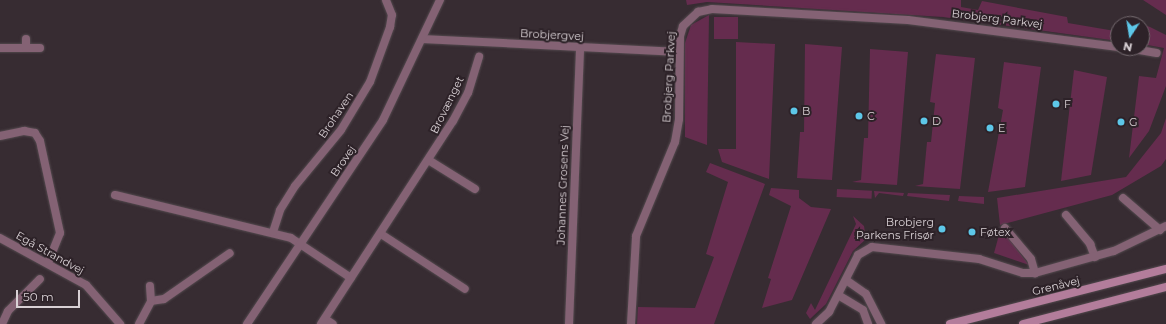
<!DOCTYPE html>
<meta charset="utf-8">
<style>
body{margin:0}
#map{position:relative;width:1166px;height:324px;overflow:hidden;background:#372c32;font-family:Montserrat,sans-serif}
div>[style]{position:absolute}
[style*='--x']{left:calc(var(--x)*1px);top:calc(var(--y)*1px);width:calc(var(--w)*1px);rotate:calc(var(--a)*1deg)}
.green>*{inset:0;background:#652c4e;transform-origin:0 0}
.roads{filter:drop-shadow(0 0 1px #544a4f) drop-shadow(0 0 1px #544a4f)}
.minor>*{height:8px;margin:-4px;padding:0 4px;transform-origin:4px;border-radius:4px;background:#846274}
.tertiary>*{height:8px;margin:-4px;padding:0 4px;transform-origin:4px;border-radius:4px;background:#846274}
.secondary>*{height:8px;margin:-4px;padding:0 4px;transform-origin:4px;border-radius:4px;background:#b37d9b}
.dots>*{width:11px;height:11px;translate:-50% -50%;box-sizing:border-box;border:2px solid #2d2228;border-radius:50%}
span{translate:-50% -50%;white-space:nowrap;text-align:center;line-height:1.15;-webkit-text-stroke:4px #2d2228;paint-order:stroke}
.street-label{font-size:11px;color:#d9d1d5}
.poi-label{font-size:11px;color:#d9d1d5}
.left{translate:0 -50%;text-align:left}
.right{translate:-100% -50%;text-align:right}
.north{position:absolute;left:1110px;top:16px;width:40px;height:40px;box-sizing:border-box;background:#2d2228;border:1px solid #72686d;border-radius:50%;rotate:192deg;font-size:11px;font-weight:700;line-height:16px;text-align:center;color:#d9d1d5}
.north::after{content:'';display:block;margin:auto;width:14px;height:18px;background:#5dc7e8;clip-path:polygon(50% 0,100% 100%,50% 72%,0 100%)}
.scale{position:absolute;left:16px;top:290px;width:64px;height:18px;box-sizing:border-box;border:2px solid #d9d1d5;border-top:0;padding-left:5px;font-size:12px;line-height:14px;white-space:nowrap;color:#d9d1d5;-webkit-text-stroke:3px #2d2228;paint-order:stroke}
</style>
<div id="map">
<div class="green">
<div style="clip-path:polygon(686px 0,961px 0,961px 7px,978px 10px,982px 1px,1067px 17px,1068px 23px,1115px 31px,1119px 20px,1126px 19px,1150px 27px,1166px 35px,1166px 86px,1149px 131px,1129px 158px,1139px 76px,1156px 78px,1164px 48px,1142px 44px,1142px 24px,1118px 24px,1118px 41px,943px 17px,707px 2px,687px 5px)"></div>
<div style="clip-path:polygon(1143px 0,1166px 0,1166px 15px)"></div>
<div style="clip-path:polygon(709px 15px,707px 145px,685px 137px,685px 43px,691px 25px)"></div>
<div style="left:714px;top:17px;width:24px;height:22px"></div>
<div style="clip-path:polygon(736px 42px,775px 44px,769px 179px,722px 162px,718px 149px,736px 149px)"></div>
<div style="clip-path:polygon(805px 44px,842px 47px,832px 180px,797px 178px,800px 132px,804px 132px)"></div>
<div style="clip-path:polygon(870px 49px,908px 52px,897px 185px,852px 182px,861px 180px,864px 138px,868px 138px)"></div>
<div style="clip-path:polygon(936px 54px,975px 58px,960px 189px,915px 186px,923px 184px,927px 142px,931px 142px,935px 103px,930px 102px)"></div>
<div style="clip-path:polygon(1004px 62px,1041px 67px,1025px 187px,988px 192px,1003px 110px,998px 108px)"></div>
<div style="clip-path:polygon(1074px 70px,1107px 77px,1091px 175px,1061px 181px)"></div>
<div style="clip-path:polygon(1166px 118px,1166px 159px,1161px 166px,1112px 195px,1000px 225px,997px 198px,1126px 177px,1161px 133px)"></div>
<div style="clip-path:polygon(710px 163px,765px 184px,714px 324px,637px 324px,638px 307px,695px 308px,714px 257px,706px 254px,728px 182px,706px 172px)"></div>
<div style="clip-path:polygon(771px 188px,799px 190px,799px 198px,811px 207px,831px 209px,792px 300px,762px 308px,771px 279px,768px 278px,791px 206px,769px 195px)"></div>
<div style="left:837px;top:189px;width:35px;height:8px;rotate:3deg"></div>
<div style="clip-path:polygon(874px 191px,904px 193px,903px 196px,879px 193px,875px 198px)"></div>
<div style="clip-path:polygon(908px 193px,950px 195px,949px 201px,907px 196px)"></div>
<div style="clip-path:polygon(959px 196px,984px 197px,984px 204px,958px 201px)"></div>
<div style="clip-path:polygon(853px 216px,864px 226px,866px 239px,853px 251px,826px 304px,810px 319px,806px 313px,811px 303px,815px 310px,856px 224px)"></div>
<div style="clip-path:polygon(1005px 234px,1029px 265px,994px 253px,999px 235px)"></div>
</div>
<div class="roads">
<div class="minor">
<div style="--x:422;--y:39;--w:257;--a:2.9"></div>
<div style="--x:0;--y:48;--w:40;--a:0"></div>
<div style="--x:26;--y:48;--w:9;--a:-90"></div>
<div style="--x:1128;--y:48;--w:29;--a:10"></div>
<div style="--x:0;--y:136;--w:25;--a:-12"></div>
<div style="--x:24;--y:131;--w:11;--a:10"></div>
<div style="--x:35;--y:133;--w:9;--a:58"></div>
<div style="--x:40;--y:141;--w:94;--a:77.7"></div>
<div style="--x:60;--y:233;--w:32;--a:112"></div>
<div style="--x:430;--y:161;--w:53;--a:31.9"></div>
<div style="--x:115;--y:195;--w:181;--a:13.7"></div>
<div style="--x:291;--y:238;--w:72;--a:33.7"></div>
<div style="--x:1123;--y:198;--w:49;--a:40.9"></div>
<div style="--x:1066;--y:215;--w:38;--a:50"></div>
<div style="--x:1090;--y:244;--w:14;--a:69"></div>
<div style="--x:1005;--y:228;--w:40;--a:50"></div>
<div style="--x:1031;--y:259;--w:15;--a:74"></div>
<div style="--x:273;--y:232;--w:23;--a:-72"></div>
<div style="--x:280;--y:210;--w:28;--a:-58"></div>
<div style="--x:295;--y:186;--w:72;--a:-50.6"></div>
<div style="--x:341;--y:130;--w:56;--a:-58.9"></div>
<div style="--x:370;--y:82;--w:59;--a:-70"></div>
<div style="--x:390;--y:27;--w:12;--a:-81"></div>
<div style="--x:392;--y:15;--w:16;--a:-112"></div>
<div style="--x:381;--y:234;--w:100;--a:33.2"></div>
<div style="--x:846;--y:280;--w:24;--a:35"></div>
<div style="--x:866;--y:294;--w:34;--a:63"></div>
<div style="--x:838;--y:295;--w:29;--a:31"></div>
<div style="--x:863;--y:310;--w:15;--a:70"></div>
<div style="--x:151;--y:301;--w:13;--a:-9"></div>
<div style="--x:164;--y:299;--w:80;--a:-34.9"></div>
<div style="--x:325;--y:319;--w:9;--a:32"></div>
<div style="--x:2;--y:324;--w:14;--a:-65"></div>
<div style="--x:8;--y:311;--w:45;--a:-45"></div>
<div style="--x:139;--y:324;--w:26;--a:-62"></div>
<div style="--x:151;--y:301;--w:15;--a:-94"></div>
<div style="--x:321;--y:324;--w:242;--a:-57"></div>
<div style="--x:453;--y:121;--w:32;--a:-62"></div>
<div style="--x:468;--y:93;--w:38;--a:-73"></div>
<div style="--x:569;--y:324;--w:276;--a:-87.7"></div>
<div style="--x:631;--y:324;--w:88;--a:-86.7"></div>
<div style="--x:636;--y:236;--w:102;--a:-67.5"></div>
<div style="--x:675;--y:142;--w:23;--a:-80"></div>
<div style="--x:679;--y:119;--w:83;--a:-89.3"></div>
<div style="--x:680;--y:36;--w:10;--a:-73"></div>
<div style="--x:683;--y:26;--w:21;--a:-43"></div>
<div style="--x:698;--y:12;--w:14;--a:-12"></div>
<div style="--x:712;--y:9;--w:196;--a:3.2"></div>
<div style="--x:908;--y:20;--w:212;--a:7.3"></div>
<div style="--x:816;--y:324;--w:18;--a:-43"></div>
<div style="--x:829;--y:312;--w:64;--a:-63"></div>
<div style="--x:858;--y:255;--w:16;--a:-30"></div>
<div style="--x:872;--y:247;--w:108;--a:6.4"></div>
<div style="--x:979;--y:259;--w:46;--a:17.7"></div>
<div style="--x:1023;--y:273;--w:12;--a:0"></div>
<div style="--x:1035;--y:273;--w:82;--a:-15.6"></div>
<div style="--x:1114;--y:251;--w:58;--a:-25.7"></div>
</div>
<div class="tertiary">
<div style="--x:0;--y:238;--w:98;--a:28.7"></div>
<div style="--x:86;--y:285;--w:52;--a:48.9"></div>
<div style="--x:247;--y:324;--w:245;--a:-56.3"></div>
<div style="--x:383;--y:120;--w:133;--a:-64.6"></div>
</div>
<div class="secondary">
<div style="--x:950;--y:324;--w:223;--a:-14.3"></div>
<div style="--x:1023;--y:324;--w:148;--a:-14.5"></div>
</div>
</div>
<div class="dots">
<div style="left:1056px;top:104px;background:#5dc7e8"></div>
<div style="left:794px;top:111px;background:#5dc7e8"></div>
<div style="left:859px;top:116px;background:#5dc7e8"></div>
<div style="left:924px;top:121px;background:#5dc7e8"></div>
<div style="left:1121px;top:122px;background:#5dc7e8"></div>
<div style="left:990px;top:128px;background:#5dc7e8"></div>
<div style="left:942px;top:229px;background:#5dc7e8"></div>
<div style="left:972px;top:232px;background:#5dc7e8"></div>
</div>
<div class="street-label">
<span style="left:997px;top:19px;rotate:7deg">Brobjerg Parkvej</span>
<span style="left:552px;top:35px;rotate:3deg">Brobjergvej</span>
<span style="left:669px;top:77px;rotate:-87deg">Brobjerg Parkvej</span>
<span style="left:447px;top:105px;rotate:-64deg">Brovænget</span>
<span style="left:336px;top:115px;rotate:-56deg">Brohaven</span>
<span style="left:343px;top:161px;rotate:-56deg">Brovej</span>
<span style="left:563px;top:185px;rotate:-88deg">Johannes Grosens Vej</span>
<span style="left:50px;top:253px;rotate:29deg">Egå Strandvej</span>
<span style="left:1056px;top:286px;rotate:-14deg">Grenåvej</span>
</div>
<div class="poi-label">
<span class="left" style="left:1064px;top:104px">F</span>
<span class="left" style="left:802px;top:111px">B</span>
<span class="left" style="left:867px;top:116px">C</span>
<span class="left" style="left:932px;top:121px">D</span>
<span class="left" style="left:1129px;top:122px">G</span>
<span class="left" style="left:998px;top:128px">E</span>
<span class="right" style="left:934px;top:229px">Brobjerg<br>Parkens Frisør</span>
<span class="left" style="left:980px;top:232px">Føtex</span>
</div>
<div class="north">N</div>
<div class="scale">50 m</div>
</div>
